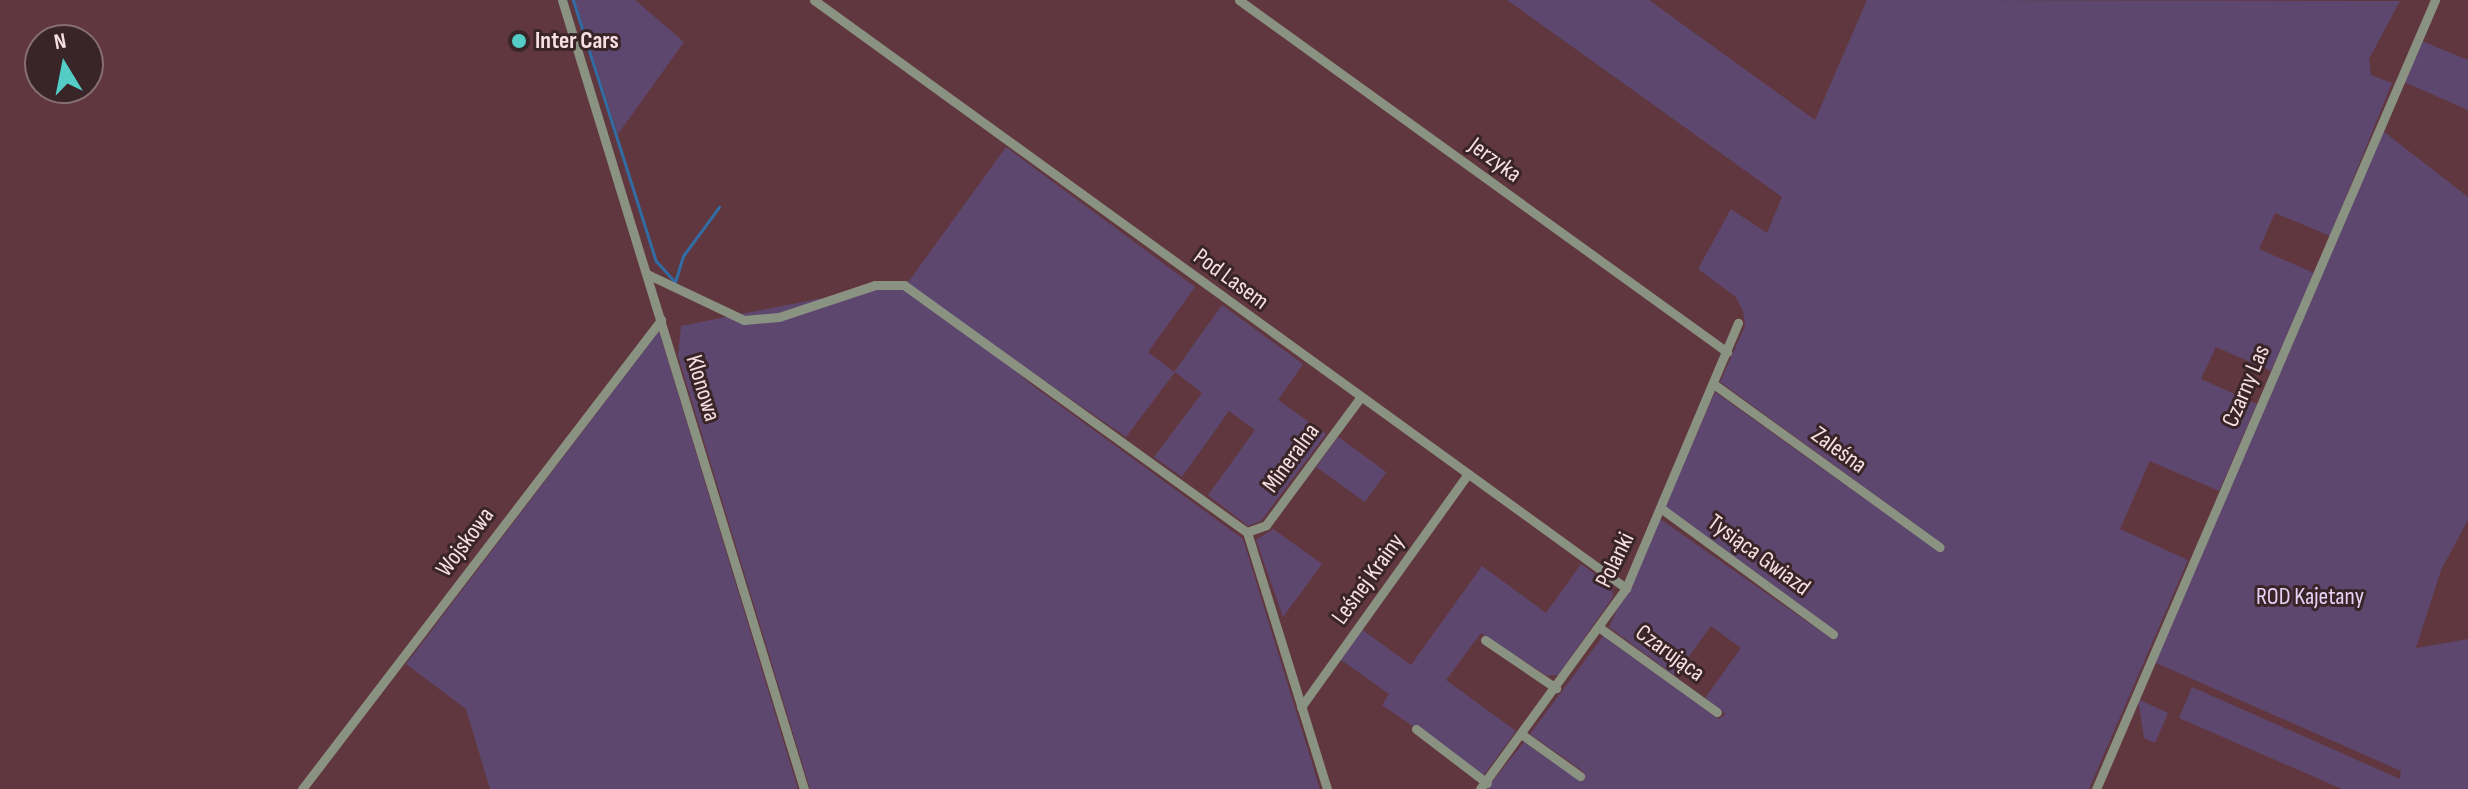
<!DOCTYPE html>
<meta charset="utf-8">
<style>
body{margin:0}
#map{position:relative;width:2468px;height:789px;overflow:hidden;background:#60373e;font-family:"Sofia Sans Condensed",sans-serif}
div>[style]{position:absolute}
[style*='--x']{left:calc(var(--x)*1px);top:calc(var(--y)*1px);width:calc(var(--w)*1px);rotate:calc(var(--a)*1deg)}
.green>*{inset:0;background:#5e476e;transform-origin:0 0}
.stream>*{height:3px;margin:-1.5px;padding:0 1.5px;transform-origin:1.5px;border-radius:1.5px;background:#326ca4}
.minor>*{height:9px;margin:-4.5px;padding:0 4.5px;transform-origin:4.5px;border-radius:4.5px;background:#8a9282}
.dots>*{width:22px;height:22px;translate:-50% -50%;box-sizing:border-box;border:4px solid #392528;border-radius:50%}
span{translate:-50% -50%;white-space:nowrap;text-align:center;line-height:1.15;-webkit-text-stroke:6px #392528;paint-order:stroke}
.poi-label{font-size:24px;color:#f9dfe2;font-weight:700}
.left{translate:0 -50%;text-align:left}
.street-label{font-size:24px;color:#f9dfe2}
.park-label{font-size:24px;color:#e7d2f7}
.north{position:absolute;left:24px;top:24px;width:80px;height:80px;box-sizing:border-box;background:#392528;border:2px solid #866f72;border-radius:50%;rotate:350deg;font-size:22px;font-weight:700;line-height:32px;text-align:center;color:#f9dfe2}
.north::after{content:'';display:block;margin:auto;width:28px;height:36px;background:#54cdc7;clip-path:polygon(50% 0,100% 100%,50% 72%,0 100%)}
</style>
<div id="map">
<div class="green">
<div style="clip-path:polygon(575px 0,635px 0,684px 42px,618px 134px)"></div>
<div style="clip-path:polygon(1507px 0,1649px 0,1815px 120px,1867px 0,2400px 1px,2369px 59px,2371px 75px,2392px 83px,2330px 236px,2275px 213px,2259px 249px,2314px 273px,2271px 371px,2216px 347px,2201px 379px,2257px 404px,2219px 491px,2150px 461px,2120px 529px,2188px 560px,2089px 789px,1486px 789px,1524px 742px,1579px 780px,1584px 772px,1530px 734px,1603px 636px,1719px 719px,1726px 714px,1705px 698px,1741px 648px,1711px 626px,1675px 676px,1609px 627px,1660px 519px,1832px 639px,1838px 633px,1665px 507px,1715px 392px,1938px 551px,1944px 545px,1720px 382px,1745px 326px,1743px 311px,1736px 297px,1698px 269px,1731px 209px,1767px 233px,1782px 197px)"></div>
<div style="clip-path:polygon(2422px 41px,2468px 60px,2468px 110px,2404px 82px)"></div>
<div style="clip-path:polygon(2383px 131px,2468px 197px,2468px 520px,2441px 570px,2416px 648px,2468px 639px,2468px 789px,2342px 789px,2179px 718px,2192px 687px,2400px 779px,2401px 771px,2154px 662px)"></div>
<div style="clip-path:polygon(1006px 147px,1195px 287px,1148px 352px,1174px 372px,1222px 305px,1303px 364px,1278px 400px,1326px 434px,1261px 521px,1248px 526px,1208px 495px,1255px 430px,1229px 411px,1182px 477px,1154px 457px,1202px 393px,1175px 372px,1126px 437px,954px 319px,1032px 385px,1243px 539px,1320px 789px,810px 789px,678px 356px,681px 326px,909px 281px)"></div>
<div style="clip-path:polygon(659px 331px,798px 789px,490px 789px,466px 709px,406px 664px)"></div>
<div style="left:1338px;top:437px;width:60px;height:37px;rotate:36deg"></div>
<div style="clip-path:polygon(1273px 529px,1322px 564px,1283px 617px,1256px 540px)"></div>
<div style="clip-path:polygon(1581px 564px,1612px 586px,1613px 597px,1558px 675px,1547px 676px,1481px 633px,1446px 680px,1516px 731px,1484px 775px,1382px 705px,1389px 694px,1341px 660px,1361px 629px,1411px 665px,1482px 566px,1546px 613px)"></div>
<div style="clip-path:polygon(2138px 699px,2168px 713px,2155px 743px,2144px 738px)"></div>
</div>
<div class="stream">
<div style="--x:573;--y:0;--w:274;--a:72.4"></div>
<div style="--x:656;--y:261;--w:28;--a:48"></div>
<div style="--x:675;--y:282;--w:27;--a:-73"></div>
<div style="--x:683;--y:256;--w:61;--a:-53.7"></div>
</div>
<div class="minor">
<div style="--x:562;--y:0;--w:825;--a:72.95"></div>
<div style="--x:814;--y:0;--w:1003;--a:35.91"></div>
<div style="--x:1239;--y:0;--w:602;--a:35.8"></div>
<div style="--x:647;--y:274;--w:107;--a:25.4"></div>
<div style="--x:744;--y:320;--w:35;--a:-5"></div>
<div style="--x:779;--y:317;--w:101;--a:-18.4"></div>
<div style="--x:875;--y:285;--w:29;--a:0"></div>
<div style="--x:904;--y:285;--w:423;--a:35.8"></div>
<div style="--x:1247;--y:532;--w:269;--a:72.7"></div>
<div style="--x:1715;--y:385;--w:277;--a:35.8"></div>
<div style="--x:1662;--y:509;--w:212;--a:36.2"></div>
<div style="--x:1247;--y:532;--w:20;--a:-20"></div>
<div style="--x:1266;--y:525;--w:158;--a:-53.5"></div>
<div style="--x:1600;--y:628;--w:144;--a:35.7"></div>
<div style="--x:1485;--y:640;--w:86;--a:34.1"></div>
<div style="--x:1301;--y:707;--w:287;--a:-54.4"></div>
<div style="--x:1416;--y:729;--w:89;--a:37.3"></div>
<div style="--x:1524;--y:736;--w:69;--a:35.5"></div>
<div style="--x:302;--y:789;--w:591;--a:-52.57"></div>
<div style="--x:1480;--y:789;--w:248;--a:-54"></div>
<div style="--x:1626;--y:588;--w:288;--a:-67.1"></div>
<div style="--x:2096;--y:789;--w:859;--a:-66.75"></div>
</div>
<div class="dots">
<div style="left:519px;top:41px;background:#54cdc7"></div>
</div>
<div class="poi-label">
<span class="left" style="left:535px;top:41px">Inter Cars</span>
</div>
<div class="street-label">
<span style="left:1495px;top:160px;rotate:36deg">Jerzyka</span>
<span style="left:1231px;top:279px;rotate:36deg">Pod Lasem</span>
<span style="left:2246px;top:386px;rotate:-67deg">Czarny Las</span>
<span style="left:703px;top:388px;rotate:73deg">Klonowa</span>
<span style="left:1839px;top:450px;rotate:36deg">Zaleśna</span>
<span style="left:1291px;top:458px;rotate:-54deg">Mineralna</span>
<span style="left:465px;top:542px;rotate:-53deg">Wojskowa</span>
<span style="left:1759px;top:555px;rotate:36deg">Tysiąca Gwiazd</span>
<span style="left:1615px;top:560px;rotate:-64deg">Polanki</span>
<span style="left:1368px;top:579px;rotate:-54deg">Leśnej Krainy</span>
<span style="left:1670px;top:653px;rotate:36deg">Czarująca</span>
</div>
<div class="park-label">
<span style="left:2310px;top:597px">ROD Kajetany</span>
</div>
<div class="north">N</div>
</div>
